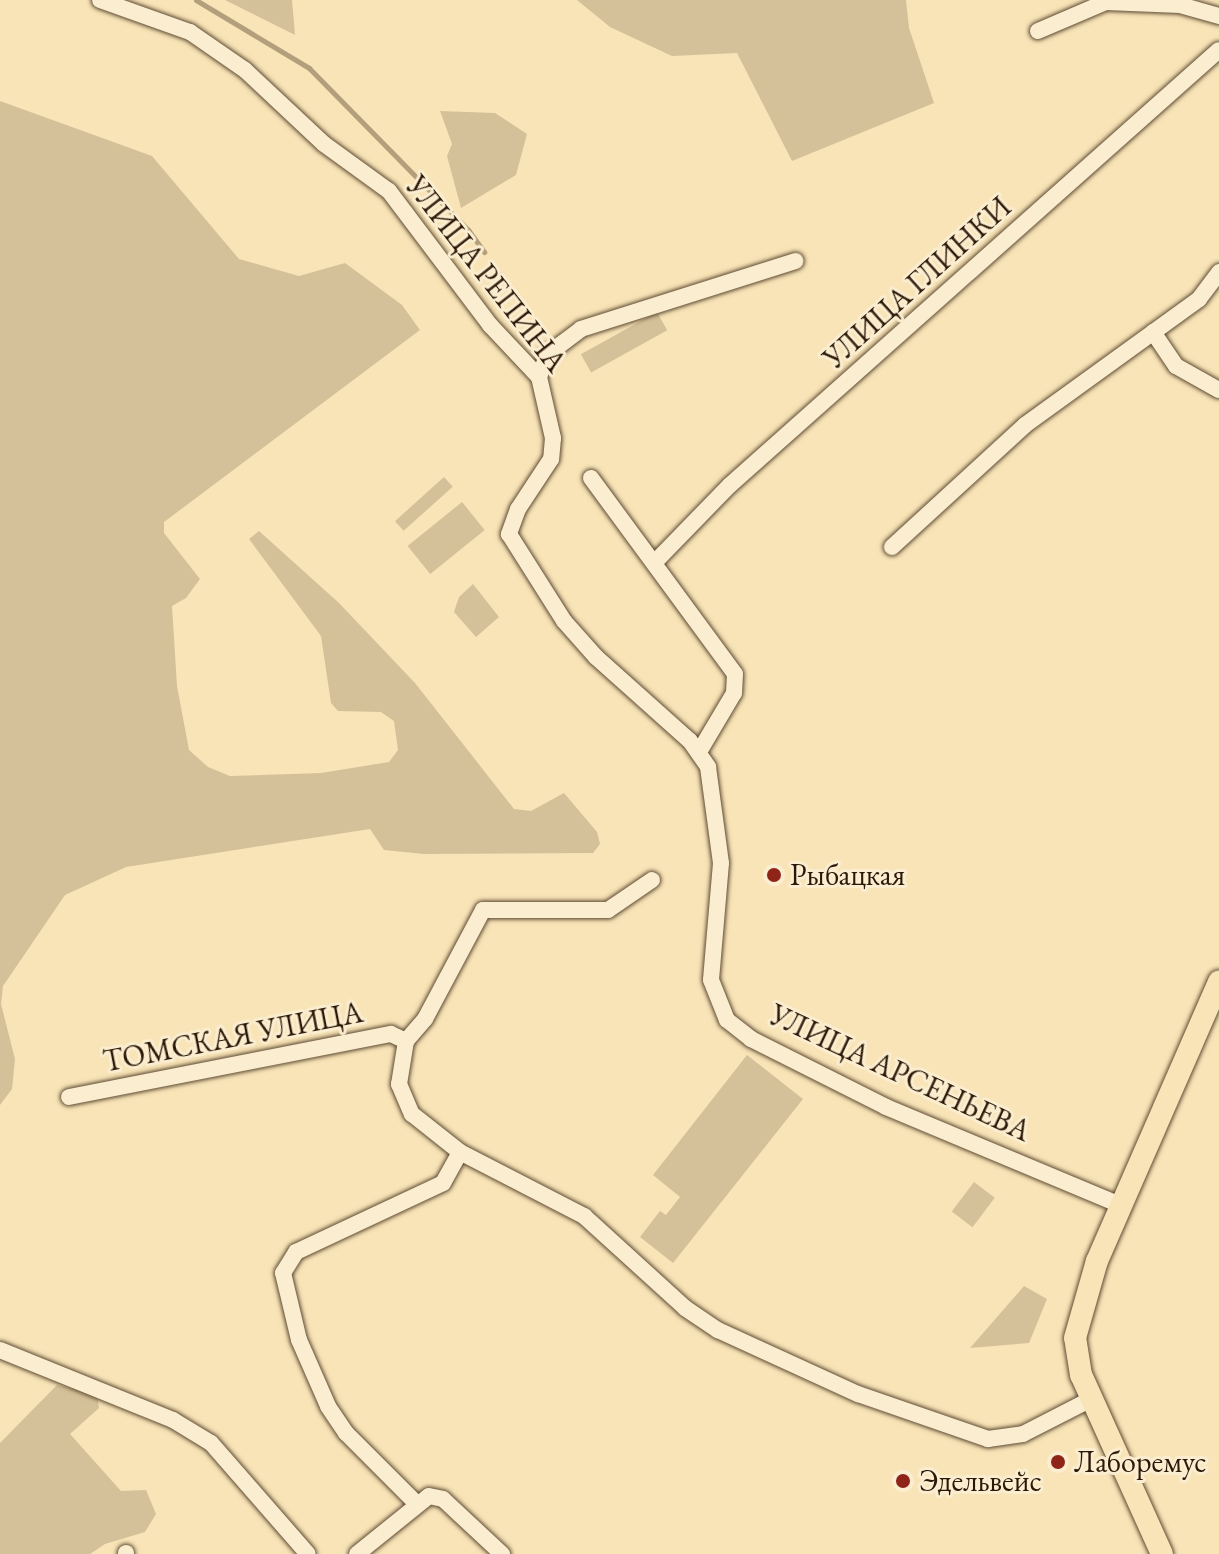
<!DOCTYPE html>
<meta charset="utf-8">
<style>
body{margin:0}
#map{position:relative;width:1219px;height:1554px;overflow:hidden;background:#f8e4b7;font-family:"EB Garamond",serif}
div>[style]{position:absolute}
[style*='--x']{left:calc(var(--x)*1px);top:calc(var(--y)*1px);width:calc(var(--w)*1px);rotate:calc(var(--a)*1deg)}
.green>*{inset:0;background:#d5c199;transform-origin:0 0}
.stream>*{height:5px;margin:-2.5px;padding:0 2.5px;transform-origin:2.5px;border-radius:2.5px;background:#b39f7b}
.roads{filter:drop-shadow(0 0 2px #5f4b33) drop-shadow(0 0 2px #5f4b33)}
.minor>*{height:16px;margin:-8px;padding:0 8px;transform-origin:8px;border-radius:8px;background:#faedd0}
.major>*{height:22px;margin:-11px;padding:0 11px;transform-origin:11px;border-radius:11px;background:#f8e4b7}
.dots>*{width:22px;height:22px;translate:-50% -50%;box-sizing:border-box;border:4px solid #faedd0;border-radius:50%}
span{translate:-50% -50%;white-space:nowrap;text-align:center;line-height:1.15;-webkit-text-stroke:6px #faedd0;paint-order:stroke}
.street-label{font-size:30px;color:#2c1807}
.poi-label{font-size:30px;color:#2c1807}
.left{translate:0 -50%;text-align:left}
</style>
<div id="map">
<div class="green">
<div style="clip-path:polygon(225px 0,292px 0,295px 35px)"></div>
<div style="clip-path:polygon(577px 0,906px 0,909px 28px,934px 103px,792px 161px,737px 53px,672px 56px,610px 27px)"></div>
<div style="clip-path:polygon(0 101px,152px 156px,239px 259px,299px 276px,345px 263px,402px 305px,420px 330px,164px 522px,164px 533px,200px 579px,186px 598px,172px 606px,177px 686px,189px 750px,208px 767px,230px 776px,321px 773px,389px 762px,398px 750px,394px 721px,381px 712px,338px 711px,331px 703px,321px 636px,249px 539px,259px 531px,339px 603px,415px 683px,514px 809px,531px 811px,564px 793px,597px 832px,600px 844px,593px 853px,424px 854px,384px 850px,370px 829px,126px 867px,65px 895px,3px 986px,1px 1004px,15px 1059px,12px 1089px,0 1105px)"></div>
<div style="clip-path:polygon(440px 111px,495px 113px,527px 134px,516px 175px,461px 208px,447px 156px,452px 144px)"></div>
<div style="left:657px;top:312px;width:21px;height:87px;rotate:61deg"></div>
<div style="left:444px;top:477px;width:13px;height:66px;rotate:48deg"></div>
<div style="left:462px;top:502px;width:36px;height:70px;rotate:51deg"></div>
<div style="clip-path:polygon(473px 584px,499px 617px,476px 637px,454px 612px,459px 597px)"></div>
<div style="clip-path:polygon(747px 1055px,803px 1099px,673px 1263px,640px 1237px,660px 1211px,666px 1215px,680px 1197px,653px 1175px)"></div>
<div style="left:974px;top:1182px;width:26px;height:37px;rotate:37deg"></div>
<div style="clip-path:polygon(1024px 1286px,1047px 1299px,1029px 1343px,970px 1348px)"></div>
<div style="clip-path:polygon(57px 1385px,97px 1395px,99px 1408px,70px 1434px,121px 1491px,146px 1490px,156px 1514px,145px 1532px,105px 1544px,90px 1554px,0 1554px,0 1443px)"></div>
</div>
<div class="stream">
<div style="--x:196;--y:0;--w:132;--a:31"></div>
<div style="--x:309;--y:68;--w:228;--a:45.5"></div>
<div style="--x:469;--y:231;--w:26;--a:54"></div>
<div style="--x:499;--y:274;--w:14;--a:54"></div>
</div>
<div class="roads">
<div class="minor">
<div style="--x:100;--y:0;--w:96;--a:19.6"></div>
<div style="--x:190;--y:32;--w:67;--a:34.6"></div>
<div style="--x:245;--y:70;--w:108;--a:43.1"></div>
<div style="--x:324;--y:144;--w:80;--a:35.9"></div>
<div style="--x:389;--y:191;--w:168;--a:53"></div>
<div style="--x:490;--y:325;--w:71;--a:46.7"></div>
<div style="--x:539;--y:377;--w:63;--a:77.1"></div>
<div style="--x:553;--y:438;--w:21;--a:95"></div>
<div style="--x:551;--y:459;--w:60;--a:123.4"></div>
<div style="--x:518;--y:509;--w:27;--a:110"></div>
<div style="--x:509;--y:534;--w:103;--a:57.7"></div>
<div style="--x:564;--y:621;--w:48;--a:48.4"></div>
<div style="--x:596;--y:657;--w:126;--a:41.8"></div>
<div style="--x:690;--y:741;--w:32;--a:55"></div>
<div style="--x:708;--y:767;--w:97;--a:82.3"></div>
<div style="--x:721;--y:863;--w:117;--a:94.9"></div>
<div style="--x:711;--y:980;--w:43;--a:68.2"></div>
<div style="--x:727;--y:1020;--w:31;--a:38"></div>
<div style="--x:751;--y:1039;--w:151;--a:26.7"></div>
<div style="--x:886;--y:1107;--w:254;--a:22.7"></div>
<div style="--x:1038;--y:31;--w:74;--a:-23.1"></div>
<div style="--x:1106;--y:2;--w:74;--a:2.3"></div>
<div style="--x:1180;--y:5;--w:41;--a:15.8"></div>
<div style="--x:1153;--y:332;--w:41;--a:55.9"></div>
<div style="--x:1176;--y:366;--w:49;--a:29.2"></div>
<div style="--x:539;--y:377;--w:25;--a:-69"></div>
<div style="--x:548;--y:354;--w:41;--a:-37.1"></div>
<div style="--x:581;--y:329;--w:225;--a:-17.6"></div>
<div style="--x:591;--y:478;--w:243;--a:53.7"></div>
<div style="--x:735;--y:674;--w:19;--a:93"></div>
<div style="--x:734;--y:693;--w:69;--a:120.7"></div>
<div style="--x:892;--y:547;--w:180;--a:-42.5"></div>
<div style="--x:1025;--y:425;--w:215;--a:-35.9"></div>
<div style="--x:1199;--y:299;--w:34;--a:-53"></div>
<div style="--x:656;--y:561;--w:106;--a:-45.8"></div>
<div style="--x:730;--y:485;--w:654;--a:-41.66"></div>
<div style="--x:652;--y:880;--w:53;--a:145.7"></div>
<div style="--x:608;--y:910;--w:125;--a:180"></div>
<div style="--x:483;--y:910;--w:123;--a:118"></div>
<div style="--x:425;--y:1019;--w:29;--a:131"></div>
<div style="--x:406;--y:1041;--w:44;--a:99.2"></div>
<div style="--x:399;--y:1084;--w:33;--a:67"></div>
<div style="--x:412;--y:1114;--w:61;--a:38.4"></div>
<div style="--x:460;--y:1152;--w:140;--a:27.3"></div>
<div style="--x:584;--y:1216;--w:137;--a:42.3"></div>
<div style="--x:685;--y:1308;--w:40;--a:34"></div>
<div style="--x:718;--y:1330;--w:154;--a:24.6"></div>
<div style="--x:858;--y:1394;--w:138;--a:19.1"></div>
<div style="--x:988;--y:1439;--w:35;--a:-8"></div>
<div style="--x:1023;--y:1434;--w:76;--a:-27.2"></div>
<div style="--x:69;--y:1097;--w:328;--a:-11.1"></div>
<div style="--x:391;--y:1034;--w:17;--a:25"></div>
<div style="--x:0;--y:1350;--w:187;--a:22"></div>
<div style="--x:173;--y:1420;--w:44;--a:31.2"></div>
<div style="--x:211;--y:1443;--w:147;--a:48.9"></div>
<div style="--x:415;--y:1502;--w:98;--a:-135"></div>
<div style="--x:346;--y:1433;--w:32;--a:-124"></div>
<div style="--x:328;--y:1406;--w:72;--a:-113.7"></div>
<div style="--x:299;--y:1340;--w:69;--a:-103.4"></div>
<div style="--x:283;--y:1273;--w:25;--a:-58"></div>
<div style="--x:296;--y:1252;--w:162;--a:-25.1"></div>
<div style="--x:443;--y:1183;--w:35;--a:-61"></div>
<div style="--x:126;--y:1553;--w:1;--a:90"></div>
<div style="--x:357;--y:1554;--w:92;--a:-38.9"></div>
<div style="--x:429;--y:1496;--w:14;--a:12"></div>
<div style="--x:443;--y:1499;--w:81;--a:43"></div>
</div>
<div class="major">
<div style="--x:1162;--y:1554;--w:196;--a:-114.3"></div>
<div style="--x:1081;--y:1375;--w:37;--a:-99"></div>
<div style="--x:1075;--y:1338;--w:80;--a:-74.1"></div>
<div style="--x:1097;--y:1261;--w:305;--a:-66.4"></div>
</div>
</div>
<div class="dots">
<div style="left:774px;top:875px;background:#8f2418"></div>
<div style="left:1058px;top:1462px;background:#8f2418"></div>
<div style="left:903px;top:1481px;background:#8f2418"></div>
</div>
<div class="street-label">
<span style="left:486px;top:274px;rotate:52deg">УЛИЦА РЕПИНА</span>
<span style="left:917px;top:283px;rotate:-42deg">УЛИЦА ГЛИНКИ</span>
<span style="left:233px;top:1037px;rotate:-11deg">ТОМСКАЯ УЛИЦА</span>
<span style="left:900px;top:1073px;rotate:25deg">УЛИЦА АРСЕНЬЕВА</span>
</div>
<div class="poi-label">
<span class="left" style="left:790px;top:875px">Рыбацкая</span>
<span class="left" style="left:1074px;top:1462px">Лаборемус</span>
<span class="left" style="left:919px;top:1481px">Эдельвейс</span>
</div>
</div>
